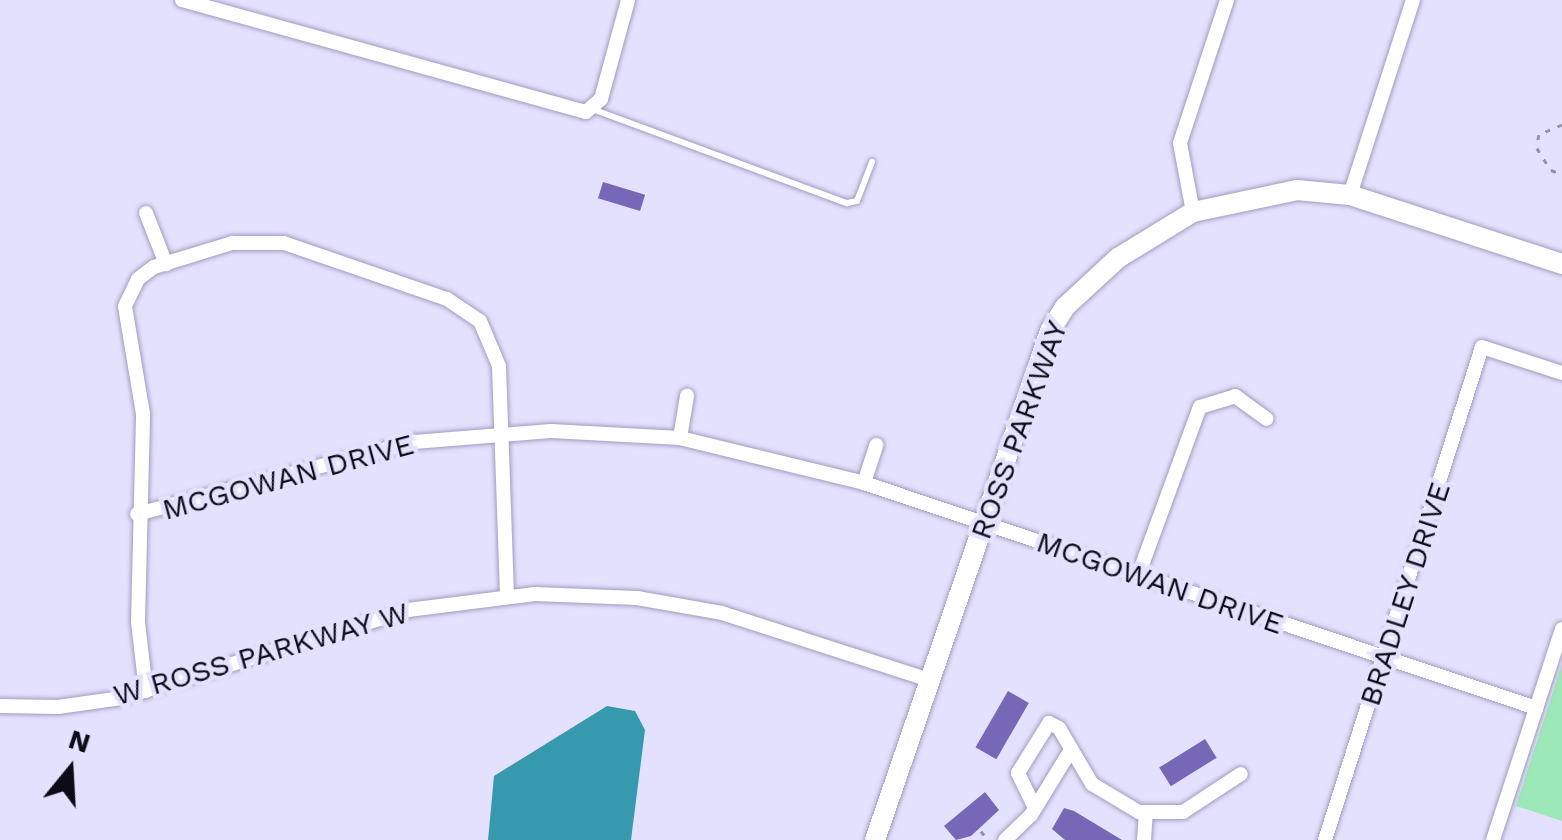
<!DOCTYPE html>
<style>
body{margin:0}
#map{position:relative;width:1562px;height:840px;overflow:hidden;background:#e4e1fe;font-family:"Work Sans",sans-serif}
div>[style]{position:absolute}
[style*='--x']{left:calc(var(--x)*1px);top:calc(var(--y)*1px);width:calc(var(--w)*1px);rotate:calc(var(--a)*1deg)}
.green>*{inset:0;background:#9ce7b8}
.water>*{inset:0;background:#3699ad}
.building>*{inset:0;background:#7668b6;transform-origin:0 0}
.path>*{height:2.5px;margin-top:-1.25px;transform-origin:0;background:repeating-linear-gradient(90deg,#9491a8 0 5px,transparent 0 13px)}
.roads{filter:drop-shadow(0 0 2px #a09cbe) drop-shadow(0 0 2px #a09cbe)}
.lane>*{height:6px;margin:-3px;padding:0 3px;transform-origin:3px;border-radius:3px;background:#fff}
.street>*{height:14px;margin:-7px;padding:0 7px;transform-origin:7px;border-radius:7px;background:#fff}
.secondary>*{height:20px;margin:-10px;padding:0 10px;transform-origin:10px;border-radius:10px;background:#fff}
span{translate:-50% -50%;white-space:nowrap;text-align:center;line-height:1.15;-webkit-text-stroke:9px #e4e1fe;paint-order:stroke}
.street-label{font-size:30px;color:#0d0b17}
.north{position:absolute;left:20px;top:720px;width:100px;height:100px;-webkit-text-stroke:8px #e4e1fe;paint-order:stroke;rotate:18deg;font-size:28px;font-weight:700;line-height:40px;text-align:center;color:#0d0b17}
.north::after{content:'';display:block;margin:auto;width:35px;height:45px;background:#0d0b17;clip-path:polygon(50% 0,100% 100%,50% 72%,0 100%)}
</style>
<div id="map">
<div class="green">
<div style="clip-path:polygon(1562px 664px,1562px 821px,1516px 806px)"></div>
</div>
<div class="water">
<div style="clip-path:polygon(607px 706px,635px 711px,645px 730px,631px 840px,488px 840px,494px 776px)"></div>
</div>
<div class="building">
<div style="left:603px;top:182px;width:44px;height:17px;rotate:17deg"></div>
<div style="left:1008px;top:691px;width:24px;height:65px;rotate:30deg"></div>
<div style="left:1205px;top:739px;width:22px;height:54px;rotate:58deg"></div>
<div style="clip-path:polygon(985px 792px,999px 810px,971px 836px,956px 840px,944px 826px)"></div>
<div style="clip-path:polygon(1064px 808px,1074px 811px,1122px 840px,1065px 840px,1052px 829px)"></div>
</div>
<div class="path">
<div style="--x:1562;--y:125;--w:25;--a:157"></div>
<div style="--x:1539;--y:135;--w:13;--a:99"></div>
<div style="--x:1537;--y:148;--w:26;--a:58"></div>
<div style="--x:1551;--y:170;--w:12;--a:20"></div>
<div style="--x:981;--y:831;--w:11;--a:52"></div>
</div>
<div class="roads">
<div class="lane">
<div style="--x:595;--y:110;--w:269;--a:20.3"></div>
<div style="--x:847;--y:203;--w:10;--a:-11"></div>
<div style="--x:857;--y:201;--w:42;--a:-69"></div>
</div>
<div class="street">
<div style="--x:182;--y:0;--w:419;--a:15.5"></div>
<div style="--x:586;--y:112;--w:20;--a:-41"></div>
<div style="--x:601;--y:99;--w:103;--a:-74.7"></div>
<div style="--x:1350;--y:195;--w:205;--a:-72.1"></div>
<div style="--x:1193;--y:212;--w:70;--a:-100.7"></div>
<div style="--x:1180;--y:143;--w:151;--a:-71.8"></div>
<div style="--x:146;--y:213;--w:55;--a:68.6"></div>
<div style="--x:680;--y:438;--w:43;--a:-80.5"></div>
<div style="--x:864;--y:483;--w:40;--a:-72"></div>
<div style="--x:137;--y:514;--w:286;--a:-14.6"></div>
<div style="--x:414;--y:442;--w:137;--a:-4.6"></div>
<div style="--x:551;--y:431;--w:129;--a:3.1"></div>
<div style="--x:680;--y:438;--w:189;--a:13.7"></div>
<div style="--x:864;--y:483;--w:709;--a:18.51"></div>
<div style="--x:1138;--y:576;--w:180;--a:-69.9"></div>
<div style="--x:1200;--y:407;--w:37;--a:-17"></div>
<div style="--x:1235;--y:396;--w:39;--a:36"></div>
<div style="--x:146;--y:691;--w:69;--a:-96.6"></div>
<div style="--x:138;--y:622;--w:208;--a:-88.6"></div>
<div style="--x:143;--y:414;--w:109;--a:-99.5"></div>
<div style="--x:125;--y:306;--w:30;--a:-64"></div>
<div style="--x:138;--y:279;--w:20;--a:-37"></div>
<div style="--x:154;--y:267;--w:82;--a:-17.1"></div>
<div style="--x:232;--y:243;--w:52;--a:0"></div>
<div style="--x:284;--y:243;--w:172;--a:19"></div>
<div style="--x:447;--y:299;--w:40;--a:34"></div>
<div style="--x:480;--y:321;--w:49;--a:67.1"></div>
<div style="--x:499;--y:366;--w:230;--a:88"></div>
<div style="--x:0;--y:706;--w:58;--a:1"></div>
<div style="--x:58;--y:707;--w:64;--a:-8.1"></div>
<div style="--x:121;--y:698;--w:300;--a:-17"></div>
<div style="--x:408;--y:610;--w:128;--a:-7.2"></div>
<div style="--x:535;--y:594;--w:102;--a:2.2"></div>
<div style="--x:637;--y:598;--w:86;--a:10"></div>
<div style="--x:722;--y:613;--w:218;--a:17.9"></div>
<div style="--x:1035;--y:808;--w:39;--a:-116"></div>
<div style="--x:1018;--y:773;--w:59;--a:-58.2"></div>
<div style="--x:1049;--y:723;--w:11;--a:27"></div>
<div style="--x:1059;--y:728;--w:65;--a:59.5"></div>
<div style="--x:1092;--y:784;--w:55;--a:30.8"></div>
<div style="--x:1139;--y:812;--w:44;--a:0"></div>
<div style="--x:1183;--y:812;--w:69;--a:-33.2"></div>
<div style="--x:1005;--y:840;--w:36;--a:-44"></div>
<div style="--x:1031;--y:815;--w:73;--a:-58.5"></div>
<div style="--x:1144;--y:840;--w:27;--a:-86"></div>
<div style="--x:1325;--y:840;--w:517;--a:-72.34"></div>
<div style="--x:1482;--y:347;--w:84;--a:18"></div>
<div style="--x:1493;--y:840;--w:222;--a:-71.9"></div>
</div>
<div class="secondary">
<div style="--x:875;--y:840;--w:538;--a:-71.03"></div>
<div style="--x:1050;--y:331;--w:28;--a:-58"></div>
<div style="--x:1065;--y:307;--w:72;--a:-42.8"></div>
<div style="--x:1118;--y:258;--w:88;--a:-31.5"></div>
<div style="--x:1193;--y:212;--w:106;--a:-11.9"></div>
<div style="--x:1297;--y:190;--w:53;--a:5.4"></div>
<div style="--x:1350;--y:195;--w:223;--a:18"></div>
</div>
</div>
<div class="street-label">
<span style="left:1019px;top:430px;rotate:-70deg">ROSS PARKWAY</span>
<span style="left:288px;top:477px;rotate:-15deg">MCGOWAN DRIVE</span>
<span style="left:1160px;top:583px;rotate:19deg">MCGOWAN DRIVE</span>
<span style="left:1405px;top:594px;rotate:-72deg">BRADLEY DRIVE</span>
<span style="left:261px;top:654px;rotate:-16deg">W ROSS PARKWAY W</span>
</div>
<div class="north">N</div>
</div>
